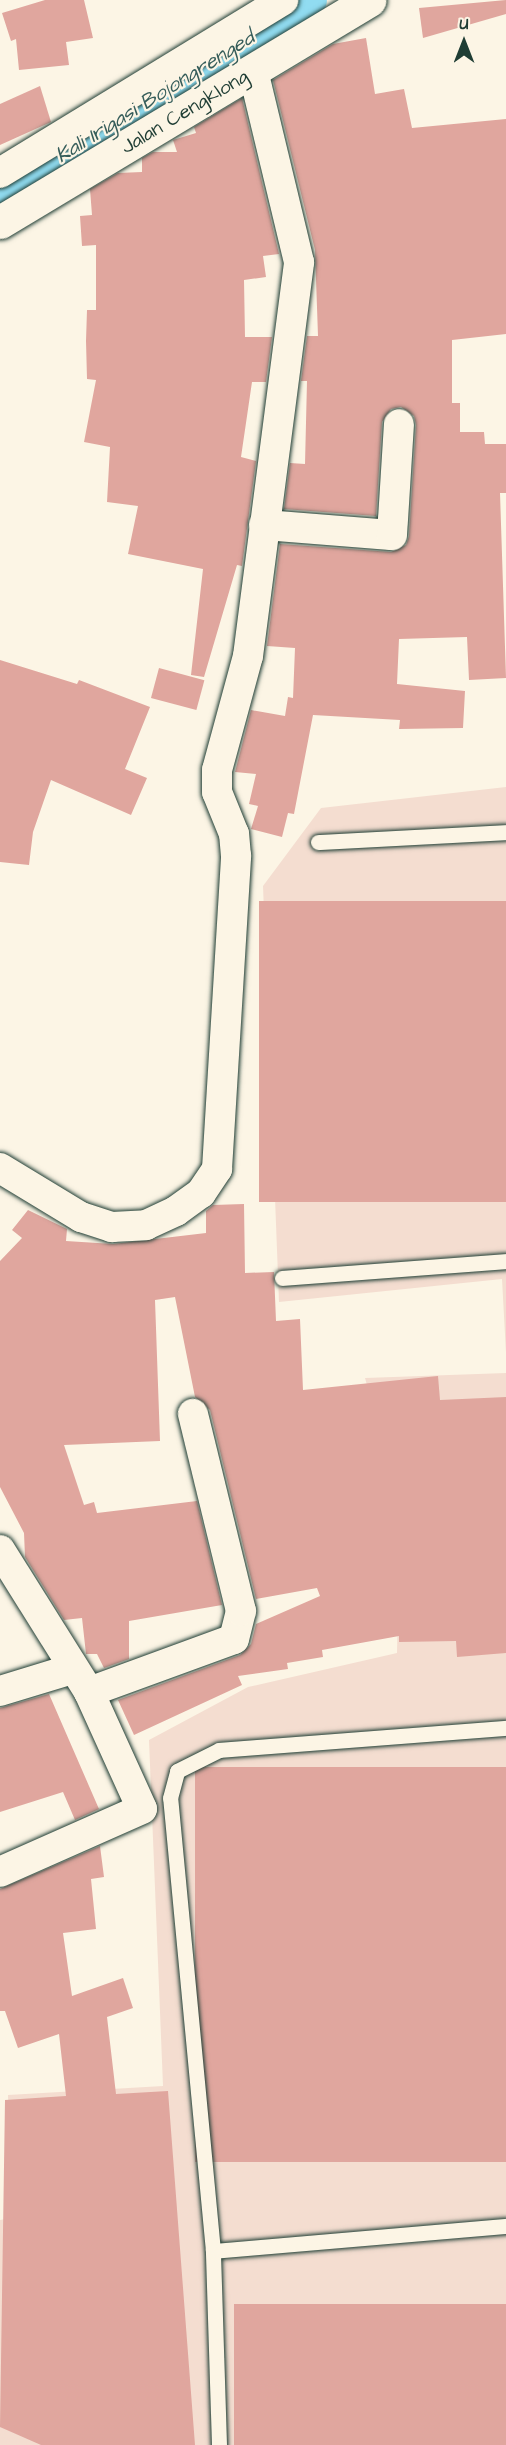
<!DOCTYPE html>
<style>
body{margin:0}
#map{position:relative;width:506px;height:2445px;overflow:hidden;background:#fcf5e5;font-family:"Architects Daughter",sans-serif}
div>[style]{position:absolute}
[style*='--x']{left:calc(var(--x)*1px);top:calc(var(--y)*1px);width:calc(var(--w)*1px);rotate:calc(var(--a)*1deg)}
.built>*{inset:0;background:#f4ddd0}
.canal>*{height:33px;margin:-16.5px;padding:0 16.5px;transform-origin:16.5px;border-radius:16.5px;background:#91dcf1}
.building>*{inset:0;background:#e0a69e;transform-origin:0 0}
.roads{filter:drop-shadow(0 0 2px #1f3d34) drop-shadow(0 0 2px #1f3d34)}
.lane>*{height:15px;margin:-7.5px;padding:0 7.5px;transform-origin:7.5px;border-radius:7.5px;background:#fcf5e5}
.street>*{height:30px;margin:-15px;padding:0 15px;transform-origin:15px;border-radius:15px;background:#fcf5e5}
.secondary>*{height:33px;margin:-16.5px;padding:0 16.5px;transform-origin:16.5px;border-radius:16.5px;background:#fcf5e5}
span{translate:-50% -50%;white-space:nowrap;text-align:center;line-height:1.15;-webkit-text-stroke:4.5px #fcf5e5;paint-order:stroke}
.street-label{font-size:20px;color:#1f3d34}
.water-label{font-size:21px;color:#365d5a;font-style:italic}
.north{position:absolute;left:434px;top:12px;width:60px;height:60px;-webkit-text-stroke:4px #fcf5e5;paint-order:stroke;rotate:0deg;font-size:16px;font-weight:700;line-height:24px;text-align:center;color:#1f3d34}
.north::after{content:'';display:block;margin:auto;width:21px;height:27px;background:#1f3d34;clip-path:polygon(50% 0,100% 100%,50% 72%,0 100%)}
</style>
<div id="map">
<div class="built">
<div style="clip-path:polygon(506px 787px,506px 1353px,502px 1279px,279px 1302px,263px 886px,321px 808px)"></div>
<div style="clip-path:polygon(506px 1373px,506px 2445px,0 2445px,0 2220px,12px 2218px,8px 2095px,163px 2086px,149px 1740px,248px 1687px,397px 1653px,400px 1504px,365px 1378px)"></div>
</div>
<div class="canal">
<div style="--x:0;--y:193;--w:365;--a:-31.9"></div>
</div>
<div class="building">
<div style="clip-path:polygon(45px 0,84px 0,93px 38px,66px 42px,69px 65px,19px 70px,16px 39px,11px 41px,2px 13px)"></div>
<div style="clip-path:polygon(506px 0,506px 14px,423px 38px,419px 8px)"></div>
<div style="clip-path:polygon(366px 38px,375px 94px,404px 89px,412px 128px,506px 119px,506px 334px,452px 340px,452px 403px,460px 403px,460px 432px,484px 432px,485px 444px,506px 444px,506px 493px,500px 493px,506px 678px,469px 680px,467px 637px,399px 639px,397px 684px,465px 691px,463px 728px,399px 729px,400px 720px,313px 715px,294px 814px,288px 813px,282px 837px,251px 829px,258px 806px,249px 804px,256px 774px,235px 772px,251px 710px,285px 716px,288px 697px,293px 698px,295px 648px,267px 646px,280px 544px,391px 552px,406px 545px,409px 536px,416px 425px,414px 416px,401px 407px,391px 409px,382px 422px,376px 516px,284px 509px,290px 463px,305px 464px,307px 381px,301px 381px,307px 336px,318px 336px,315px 250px,273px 80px,333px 44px)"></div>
<div style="clip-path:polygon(40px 86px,51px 122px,0 145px,0 104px)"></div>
<div style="clip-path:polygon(242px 98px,279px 254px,263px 256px,266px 277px,244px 280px,245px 337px,272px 337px,266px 382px,252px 382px,241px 457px,256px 461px,242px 566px,237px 565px,204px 677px,191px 675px,203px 569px,128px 554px,138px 506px,107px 502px,110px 447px,84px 442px,96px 380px,87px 379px,86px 341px,87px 310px,96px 310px,96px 245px,82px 246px,80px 216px,92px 215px,90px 189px,118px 173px,142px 172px,142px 158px,153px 152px,177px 152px,173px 140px,196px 133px,194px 127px)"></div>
<div style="clip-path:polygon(0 660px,77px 684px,79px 680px,150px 707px,125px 769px,147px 778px,131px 815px,51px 780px,33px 832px,29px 865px,0 862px)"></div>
<div style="left:159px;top:668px;width:47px;height:31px;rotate:15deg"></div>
<div style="left:506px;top:901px;width:301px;height:247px;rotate:90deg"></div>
<div style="clip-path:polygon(244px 1204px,245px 1273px,274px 1272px,276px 1321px,300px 1319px,303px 1390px,438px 1376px,440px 1400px,506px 1397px,506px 1653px,457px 1657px,456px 1641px,399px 1642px,399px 1636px,322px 1650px,323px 1657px,287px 1663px,288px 1669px,238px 1676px,242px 1685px,134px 1735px,118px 1700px,240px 1655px,251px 1644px,256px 1624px,320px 1596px,317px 1588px,256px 1599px,210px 1410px,195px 1397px,175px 1297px,155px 1300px,160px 1441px,64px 1445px,84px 1505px,94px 1502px,97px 1513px,197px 1501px,222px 1605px,129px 1621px,129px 1659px,104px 1668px,97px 1654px,86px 1654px,82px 1618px,64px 1620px,25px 1557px,24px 1533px,0 1487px,0 1261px,22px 1238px,12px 1230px,28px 1210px,67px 1229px,66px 1241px,113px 1244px,206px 1233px,206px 1211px,213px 1205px)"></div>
<div style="clip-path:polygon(49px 1694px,99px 1809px,75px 1820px,63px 1792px,0 1812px,0 1708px)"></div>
<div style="left:506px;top:1767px;width:395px;height:311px;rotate:90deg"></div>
<div style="clip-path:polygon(100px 1846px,104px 1877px,91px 1879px,96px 1929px,63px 1933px,72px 1996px,123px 1978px,133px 2008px,107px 2017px,116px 2094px,168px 2091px,195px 2445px,41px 2445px,0 2427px,5px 2100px,66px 2096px,59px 2034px,18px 2048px,5px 2011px,0 2011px,0 1889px)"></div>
<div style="left:506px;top:2304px;width:141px;height:272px;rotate:90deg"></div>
</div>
<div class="roads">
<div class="lane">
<div style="--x:318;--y:842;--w:188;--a:-3"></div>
<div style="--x:282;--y:1278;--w:225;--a:-4.3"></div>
<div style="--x:213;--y:2251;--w:294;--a:-4.9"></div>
<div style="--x:219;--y:2445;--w:194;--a:-91.8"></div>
<div style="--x:213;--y:2251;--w:455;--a:-95.4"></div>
<div style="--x:170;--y:1798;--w:28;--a:-75"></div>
<div style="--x:177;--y:1771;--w:47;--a:-26.6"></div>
<div style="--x:219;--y:1750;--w:288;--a:-4.4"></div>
</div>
<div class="street">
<div style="--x:0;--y:173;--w:332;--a:-31.4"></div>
<div style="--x:264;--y:525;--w:128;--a:4.5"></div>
<div style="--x:392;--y:535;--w:111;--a:-86.4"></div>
<div style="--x:0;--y:1168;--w:95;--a:31.2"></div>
<div style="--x:81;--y:1217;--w:33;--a:18"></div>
<div style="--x:112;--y:1227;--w:34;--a:-3"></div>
<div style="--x:146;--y:1225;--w:33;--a:-25"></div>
<div style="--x:176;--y:1211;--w:31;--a:-36"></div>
<div style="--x:201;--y:1193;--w:29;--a:-56"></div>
<div style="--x:217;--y:1169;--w:314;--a:-86.5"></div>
<div style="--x:236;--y:856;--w:22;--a:-95"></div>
<div style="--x:234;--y:834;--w:45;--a:-112"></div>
<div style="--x:217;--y:792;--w:22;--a:-90"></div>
<div style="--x:217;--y:770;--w:118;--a:-74.8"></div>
<div style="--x:248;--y:656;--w:397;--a:-82.6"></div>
<div style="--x:299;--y:262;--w:196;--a:-103.5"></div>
<div style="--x:0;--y:1550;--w:168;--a:57.9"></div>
<div style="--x:89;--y:1692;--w:128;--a:65.6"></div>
<div style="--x:142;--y:1809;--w:155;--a:156.1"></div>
<div style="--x:0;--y:1691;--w:75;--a:-17"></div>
<div style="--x:89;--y:1692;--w:154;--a:-20.1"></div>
<div style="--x:234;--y:1639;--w:29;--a:-76"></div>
<div style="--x:241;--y:1611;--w:203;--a:-103.7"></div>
</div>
<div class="secondary">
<div style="--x:0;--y:222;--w:431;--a:-31"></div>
</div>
</div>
<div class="street-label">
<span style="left:185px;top:112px;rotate:-31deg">Jalan Cengklong</span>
</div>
<div class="water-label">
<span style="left:155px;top:97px;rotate:-32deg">Kali Irigasi Bojongrenged</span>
</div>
<div class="north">U</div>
</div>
